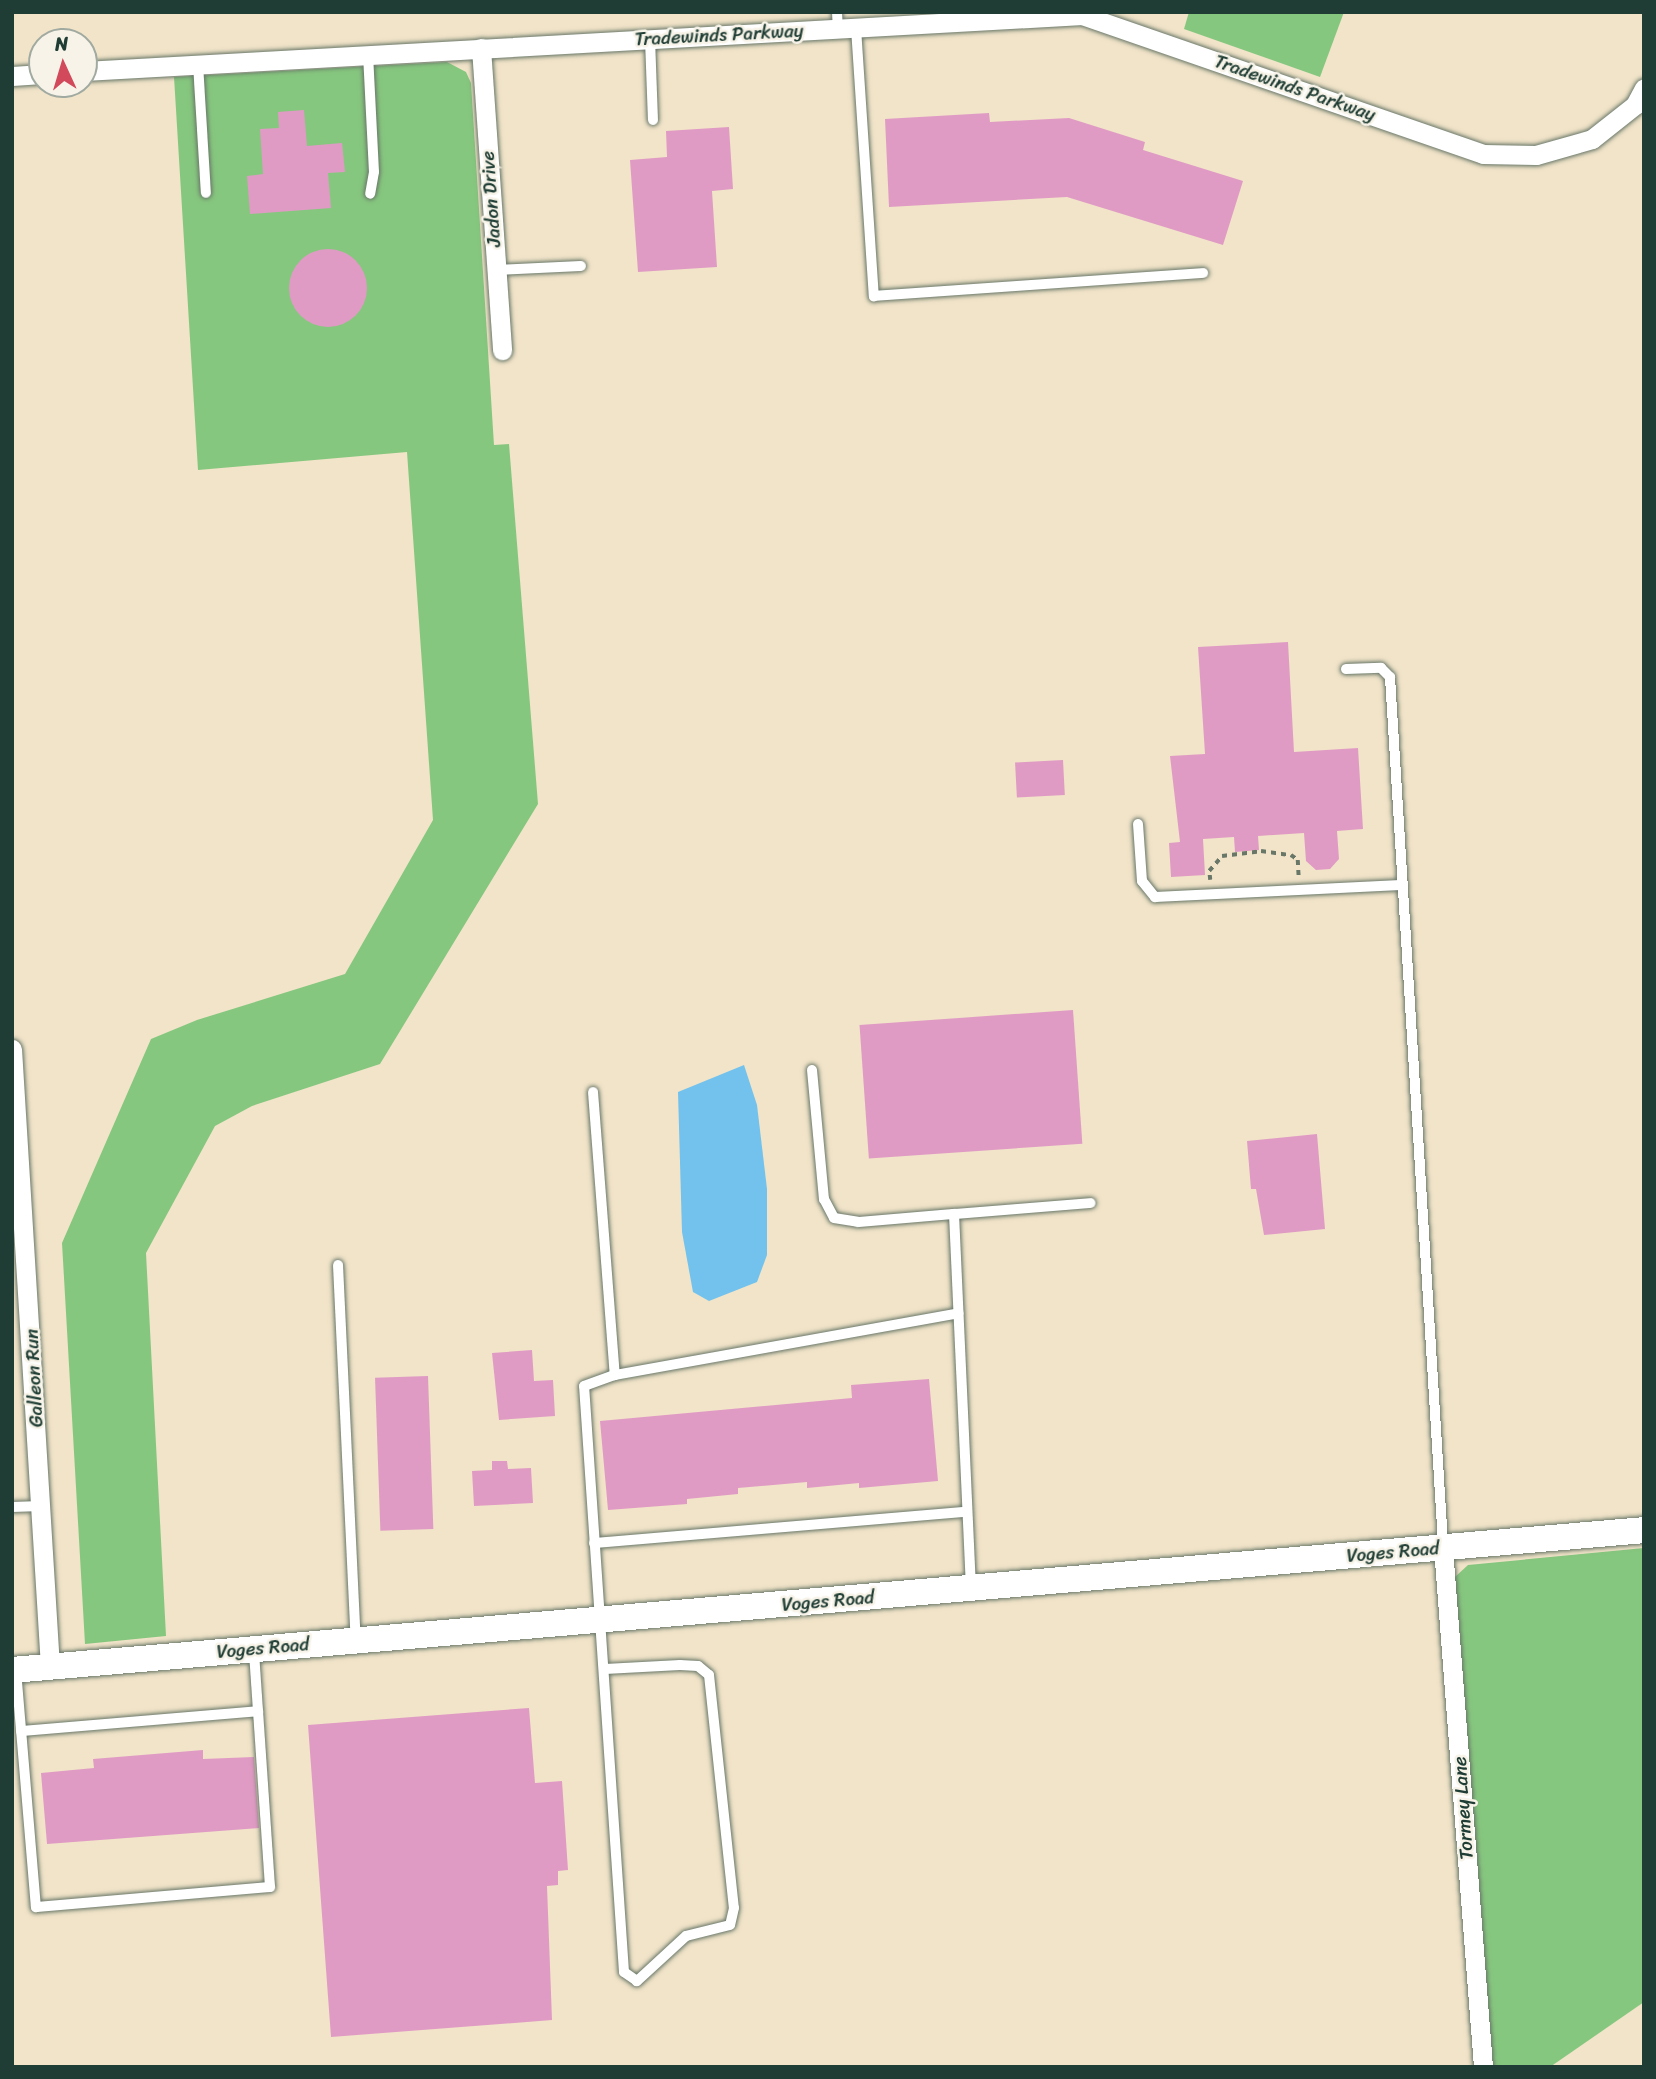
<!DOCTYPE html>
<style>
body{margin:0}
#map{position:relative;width:1656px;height:2079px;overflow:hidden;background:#f1e4c9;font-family:Sriracha,sans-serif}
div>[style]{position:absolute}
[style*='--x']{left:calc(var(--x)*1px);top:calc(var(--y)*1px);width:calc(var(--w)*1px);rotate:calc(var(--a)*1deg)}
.green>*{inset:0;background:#86c77f}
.water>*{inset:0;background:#72c2ed}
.building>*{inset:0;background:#e09bc4;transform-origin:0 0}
.round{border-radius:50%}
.path>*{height:3.5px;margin-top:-1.75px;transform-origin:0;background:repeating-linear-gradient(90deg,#687768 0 5px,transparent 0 10px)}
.roads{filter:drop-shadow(0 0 2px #687768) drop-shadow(0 0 2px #687768)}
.lane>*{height:10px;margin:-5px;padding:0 5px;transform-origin:5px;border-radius:5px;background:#fff}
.street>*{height:19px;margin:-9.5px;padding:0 9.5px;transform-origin:9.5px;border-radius:9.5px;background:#fff}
.secondary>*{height:26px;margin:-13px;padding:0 13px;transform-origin:13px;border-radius:13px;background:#fff}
span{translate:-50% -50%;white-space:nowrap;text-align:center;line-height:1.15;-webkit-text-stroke:5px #f7f3e8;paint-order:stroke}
.street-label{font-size:19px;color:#1f3d34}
.frame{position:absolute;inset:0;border:14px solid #1f3d34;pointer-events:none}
.north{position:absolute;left:28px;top:28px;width:70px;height:70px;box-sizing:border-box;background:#f7f3e8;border:2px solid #a1aaa0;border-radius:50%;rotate:356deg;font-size:19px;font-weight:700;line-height:28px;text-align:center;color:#1f3d34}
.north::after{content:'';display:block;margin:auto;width:24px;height:32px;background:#d1495b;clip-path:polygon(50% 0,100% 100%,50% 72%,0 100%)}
</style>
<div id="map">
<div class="green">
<div style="clip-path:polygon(1189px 12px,1344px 12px,1320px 77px,1184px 29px)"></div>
<div style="clip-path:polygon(447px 62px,466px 72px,471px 83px,494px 445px,509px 444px,538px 804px,380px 1064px,252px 1106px,215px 1126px,146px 1253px,166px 1636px,85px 1644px,62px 1243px,151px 1039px,197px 1020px,345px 974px,433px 820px,407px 452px,198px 470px,174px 77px)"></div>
<div style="clip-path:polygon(1644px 1548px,1644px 2002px,1550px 2067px,1493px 2067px,1455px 1577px,1468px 1565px)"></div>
</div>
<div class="water">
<div style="clip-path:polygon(744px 1065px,757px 1105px,767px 1189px,767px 1255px,757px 1282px,709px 1301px,693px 1292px,682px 1232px,678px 1092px)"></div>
</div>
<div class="building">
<div style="clip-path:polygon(304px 110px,307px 146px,342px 143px,345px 172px,328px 173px,331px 208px,250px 214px,247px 176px,263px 174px,260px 129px,279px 128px,278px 112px)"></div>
<div style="clip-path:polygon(989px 113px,990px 122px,1069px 118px,1145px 142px,1143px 150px,1243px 181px,1223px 245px,1067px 197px,889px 207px,885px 119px)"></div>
<div style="clip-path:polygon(729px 127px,733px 189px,712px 191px,717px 267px,638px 272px,630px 160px,667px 157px,666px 131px)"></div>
<div class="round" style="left:289px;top:249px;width:78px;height:78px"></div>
<div style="clip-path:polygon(1288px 642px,1294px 752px,1358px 748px,1363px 829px,1337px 831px,1339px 859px,1330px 869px,1316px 870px,1306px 861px,1304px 833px,1258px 836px,1259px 850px,1235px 852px,1234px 837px,1203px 839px,1205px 875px,1171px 877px,1169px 843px,1180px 842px,1170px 756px,1205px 754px,1198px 647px)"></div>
<div style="left:1063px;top:760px;width:35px;height:48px;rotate:87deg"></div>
<div style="left:1073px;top:1010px;width:134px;height:214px;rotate:86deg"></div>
<div style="clip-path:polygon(1317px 1134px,1325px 1229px,1264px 1235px,1256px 1189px,1251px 1189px,1247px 1141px)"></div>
<div style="clip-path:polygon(532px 1350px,534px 1381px,553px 1380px,555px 1416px,499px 1420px,492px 1353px)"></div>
<div style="left:428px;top:1376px;width:153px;height:53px;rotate:88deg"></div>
<div style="clip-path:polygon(929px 1379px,938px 1481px,859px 1488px,859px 1483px,807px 1488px,807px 1482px,738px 1488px,738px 1494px,687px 1499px,687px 1504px,608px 1510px,600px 1421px,852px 1398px,851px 1385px)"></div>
<div style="clip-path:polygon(492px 1461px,507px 1461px,508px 1469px,531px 1468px,533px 1503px,474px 1506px,472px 1471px,492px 1470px)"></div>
<div style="clip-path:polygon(529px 1708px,535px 1783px,562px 1781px,568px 1870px,558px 1871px,558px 1885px,547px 1886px,552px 2020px,331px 2037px,308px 1725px)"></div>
<div style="clip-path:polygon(203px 1750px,203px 1759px,254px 1757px,259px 1828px,47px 1844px,41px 1773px,94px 1768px,93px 1759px)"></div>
</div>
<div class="path">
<div style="--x:1210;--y:880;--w:9;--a:-96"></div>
<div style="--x:1209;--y:871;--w:20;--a:-49"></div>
<div style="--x:1222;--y:856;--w:39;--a:-7"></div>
<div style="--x:1261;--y:851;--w:30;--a:8"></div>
<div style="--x:1291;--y:855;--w:9;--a:36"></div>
<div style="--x:1298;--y:860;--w:18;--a:87"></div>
</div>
<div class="roads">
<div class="lane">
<div style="--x:837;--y:12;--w:17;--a:87"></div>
<div style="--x:856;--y:28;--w:269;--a:86.2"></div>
<div style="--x:874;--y:296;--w:330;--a:-4"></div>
<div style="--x:650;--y:39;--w:81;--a:87.9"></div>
<div style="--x:368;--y:54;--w:118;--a:87.1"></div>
<div style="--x:374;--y:172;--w:22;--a:100"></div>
<div style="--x:198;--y:64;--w:129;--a:86.5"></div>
<div style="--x:496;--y:270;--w:85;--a:-2.7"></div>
<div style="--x:1346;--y:669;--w:35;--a:-2"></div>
<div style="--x:1381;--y:668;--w:13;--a:45"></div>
<div style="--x:1390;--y:677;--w:869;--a:86.5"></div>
<div style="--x:1138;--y:824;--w:57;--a:86"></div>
<div style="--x:1142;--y:881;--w:21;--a:51"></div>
<div style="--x:1155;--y:897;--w:246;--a:-2.8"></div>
<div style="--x:812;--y:1070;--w:130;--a:84.7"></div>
<div style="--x:824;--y:1199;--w:21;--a:62"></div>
<div style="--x:834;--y:1218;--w:24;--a:9"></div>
<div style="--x:858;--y:1222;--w:96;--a:-4.8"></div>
<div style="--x:954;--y:1214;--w:374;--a:87.4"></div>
<div style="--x:593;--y:1092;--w:284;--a:85.6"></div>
<div style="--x:954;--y:1214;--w:137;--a:-4.6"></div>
<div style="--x:338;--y:1265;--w:375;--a:87.3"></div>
<div style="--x:12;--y:1507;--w:29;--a:-2"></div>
<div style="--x:594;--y:1543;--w:371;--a:-4.8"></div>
<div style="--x:605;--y:1669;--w:75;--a:-3.1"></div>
<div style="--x:680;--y:1665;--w:18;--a:3"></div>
<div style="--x:698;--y:1666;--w:14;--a:39"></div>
<div style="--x:709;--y:1675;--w:234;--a:83.9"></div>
<div style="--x:734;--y:1908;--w:17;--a:103"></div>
<div style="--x:730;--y:1925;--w:45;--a:166"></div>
<div style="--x:686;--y:1936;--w:67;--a:137.4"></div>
<div style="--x:637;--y:1981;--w:16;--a:-145"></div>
<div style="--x:624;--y:1972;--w:587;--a:-93.9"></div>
<div style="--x:584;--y:1386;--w:33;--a:-20"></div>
<div style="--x:615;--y:1375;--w:349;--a:-10.2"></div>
<div style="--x:16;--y:1670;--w:238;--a:85.2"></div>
<div style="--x:36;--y:1907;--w:235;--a:-4.9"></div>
<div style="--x:270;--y:1887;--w:236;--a:-93.9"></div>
<div style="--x:21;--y:1731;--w:238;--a:-4.8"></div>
</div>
<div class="street">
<div style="--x:481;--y:48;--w:303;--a:86"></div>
<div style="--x:84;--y:71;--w:1000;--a:-3.21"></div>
<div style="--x:1082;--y:15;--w:424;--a:19.1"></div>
<div style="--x:1483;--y:154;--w:53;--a:1.1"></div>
<div style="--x:1536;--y:155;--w:58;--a:-15.9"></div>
<div style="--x:1592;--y:139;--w:55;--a:-38.3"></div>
<div style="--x:1635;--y:105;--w:19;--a:-62"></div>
<div style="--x:12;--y:76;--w:30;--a:-4"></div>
<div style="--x:12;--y:1049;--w:618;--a:86.48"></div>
<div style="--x:1443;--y:1548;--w:521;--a:85.59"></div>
</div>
<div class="secondary">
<div style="--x:12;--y:1670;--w:1638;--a:-4.9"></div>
</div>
</div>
<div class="street-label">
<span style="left:719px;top:35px;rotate:-3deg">Tradewinds Parkway</span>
<span style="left:1295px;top:88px;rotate:19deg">Tradewinds Parkway</span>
<span style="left:491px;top:199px;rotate:-94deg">Jadon Drive</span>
<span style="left:34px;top:1378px;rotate:-93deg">Galleon Run</span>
<span style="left:1393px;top:1552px;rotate:-5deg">Voges Road</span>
<span style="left:828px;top:1601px;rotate:-5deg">Voges Road</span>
<span style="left:263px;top:1648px;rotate:-5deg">Voges Road</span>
<span style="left:1463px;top:1808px;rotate:-94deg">Tormey Lane</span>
</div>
<div class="frame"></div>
<div class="north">N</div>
</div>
